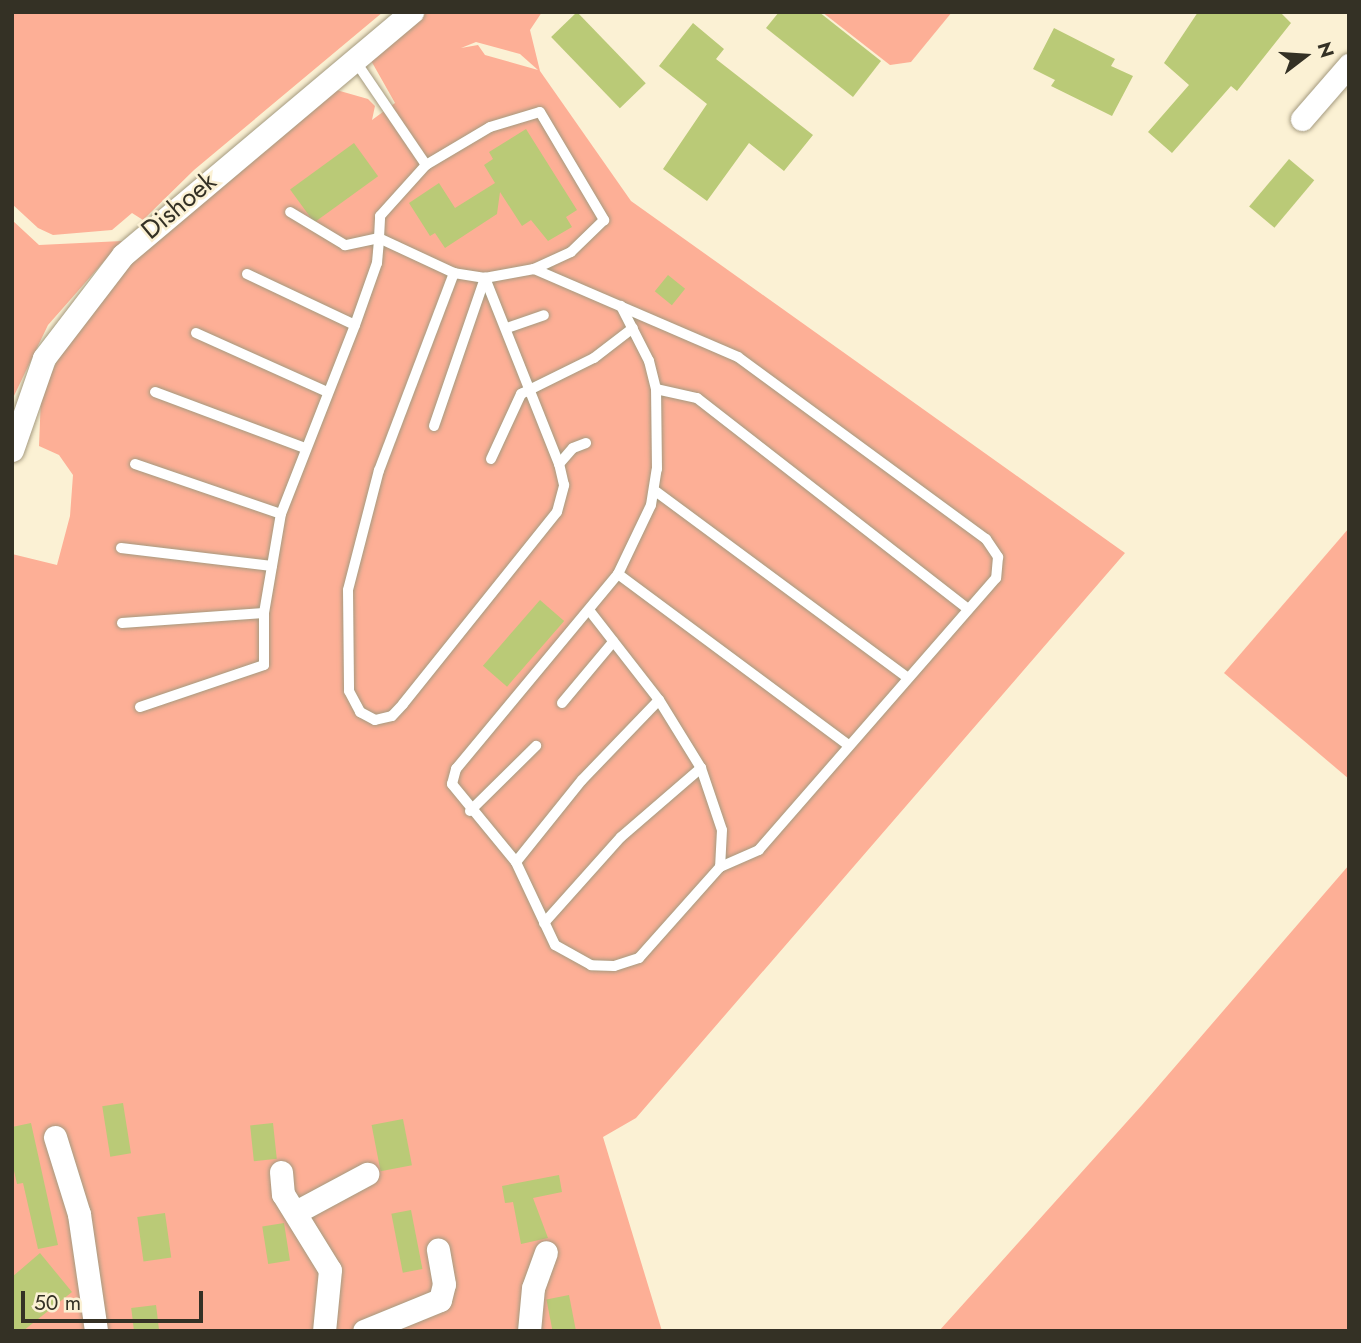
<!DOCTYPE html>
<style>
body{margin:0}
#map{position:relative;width:1361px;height:1343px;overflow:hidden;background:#fbf1d4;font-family:Jost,sans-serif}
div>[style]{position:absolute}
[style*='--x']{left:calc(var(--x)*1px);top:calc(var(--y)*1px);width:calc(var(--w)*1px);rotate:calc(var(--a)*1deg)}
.green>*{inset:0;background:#fdaf96}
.building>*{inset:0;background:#baca77;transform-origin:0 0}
.roads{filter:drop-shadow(0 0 2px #a49a7f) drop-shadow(0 0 2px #a49a7f)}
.service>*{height:10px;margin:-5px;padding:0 5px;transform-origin:5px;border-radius:5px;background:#fff}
.minor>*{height:23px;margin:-11.5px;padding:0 11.5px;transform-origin:11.5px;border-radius:11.5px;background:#fff}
span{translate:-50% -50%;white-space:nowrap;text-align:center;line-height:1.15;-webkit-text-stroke:5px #fbf1d4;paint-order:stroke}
.street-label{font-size:26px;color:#343125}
.frame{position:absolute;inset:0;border:14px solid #343125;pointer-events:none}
.north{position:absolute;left:1270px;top:21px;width:70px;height:70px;-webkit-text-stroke:5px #fbf1d4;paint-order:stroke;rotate:73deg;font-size:19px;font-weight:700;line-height:28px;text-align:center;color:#343125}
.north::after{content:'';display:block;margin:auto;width:24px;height:32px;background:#343125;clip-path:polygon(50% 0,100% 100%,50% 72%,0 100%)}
.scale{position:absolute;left:21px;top:1291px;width:182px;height:32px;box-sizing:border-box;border:4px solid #343125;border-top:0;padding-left:9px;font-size:21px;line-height:24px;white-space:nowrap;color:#343125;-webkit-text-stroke:5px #fbf1d4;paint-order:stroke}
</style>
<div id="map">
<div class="green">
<div style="clip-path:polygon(12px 12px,383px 12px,194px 170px,143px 220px,132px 213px,112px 230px,53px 235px,38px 228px,12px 204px)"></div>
<div style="clip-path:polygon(evenodd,424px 12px,542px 12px,530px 30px,540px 71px,631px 201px,1125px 553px,636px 1118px,603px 1137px,662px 1331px,12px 1331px,12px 554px,57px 565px,70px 516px,73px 475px,59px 455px,39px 446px,41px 396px,66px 341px,127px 266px,333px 89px,368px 99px,375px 106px,372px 120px,395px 103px,369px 57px,424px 12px,476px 42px,520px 54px,538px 70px,485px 55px,478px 45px,461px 48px,476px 42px)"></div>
<div style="clip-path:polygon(822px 12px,952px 12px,911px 62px,890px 65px)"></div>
<div style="clip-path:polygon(12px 220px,39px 245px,122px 241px,48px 325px,12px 400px)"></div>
<div style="clip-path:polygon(1349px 528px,1349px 779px,1224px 673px)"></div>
<div style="clip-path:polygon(1349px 865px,1349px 1331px,939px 1331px,1142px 1105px)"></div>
</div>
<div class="building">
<div style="left:577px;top:12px;width:99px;height:36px;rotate:46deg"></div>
<div style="clip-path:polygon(779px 12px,819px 12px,881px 61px,853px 97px,766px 28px)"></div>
<div style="clip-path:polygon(1198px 12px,1280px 12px,1291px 23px,1237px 91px,1231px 86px,1172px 153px,1148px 132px,1189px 85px,1164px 63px)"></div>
<div style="clip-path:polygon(693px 23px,724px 49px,716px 59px,813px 135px,784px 171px,749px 143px,707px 201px,663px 169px,707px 104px,659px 66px)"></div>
<div style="clip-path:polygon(1054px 28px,1115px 59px,1111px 66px,1133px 76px,1112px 116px,1051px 86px,1055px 80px,1033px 69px)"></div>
<div style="clip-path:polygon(526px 129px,577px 210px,566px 217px,572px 227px,548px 241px,531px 220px,522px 226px,500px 192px,497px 214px,445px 248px,435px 233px,430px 236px,409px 203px,439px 183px,455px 208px,495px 183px,484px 165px,493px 159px,489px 152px)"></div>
<div style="left:354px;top:143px;width:41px;height:79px;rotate:54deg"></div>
<div style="left:1289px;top:159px;width:33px;height:62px;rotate:40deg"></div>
<div style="left:668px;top:275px;width:22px;height:21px;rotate:39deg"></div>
<div style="left:540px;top:600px;width:32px;height:87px;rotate:41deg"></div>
<div style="left:123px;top:1103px;width:51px;height:21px;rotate:81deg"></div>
<div style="left:403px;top:1119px;width:47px;height:32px;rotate:79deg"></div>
<div style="clip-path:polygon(31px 1123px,58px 1245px,38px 1249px,23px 1183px,17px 1184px,12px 1162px,12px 1127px)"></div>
<div style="left:273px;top:1123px;width:36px;height:23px;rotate:84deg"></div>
<div style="clip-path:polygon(559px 1175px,562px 1192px,533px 1198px,548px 1238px,521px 1244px,513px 1202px,505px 1203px,502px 1186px)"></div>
<div style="left:411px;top:1210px;width:60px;height:20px;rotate:79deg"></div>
<div style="left:165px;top:1213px;width:45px;height:28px;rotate:82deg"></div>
<div style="left:284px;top:1223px;width:38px;height:22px;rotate:81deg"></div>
<div style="clip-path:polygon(40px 1253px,72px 1292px,23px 1331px,12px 1331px,12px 1277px)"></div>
<div style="left:569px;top:1295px;width:37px;height:23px;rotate:79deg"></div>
<div style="left:156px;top:1305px;width:26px;height:25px;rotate:83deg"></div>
</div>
<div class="roads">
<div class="service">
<div style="--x:354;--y:59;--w:128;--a:55.8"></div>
<div style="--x:540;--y:112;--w:126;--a:59.3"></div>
<div style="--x:604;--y:220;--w:46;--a:135.9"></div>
<div style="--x:571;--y:252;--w:41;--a:155.3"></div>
<div style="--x:534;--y:269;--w:50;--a:169.6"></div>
<div style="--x:485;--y:278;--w:31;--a:-171"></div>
<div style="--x:454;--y:273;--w:83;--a:-155"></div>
<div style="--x:379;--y:238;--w:22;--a:-87"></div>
<div style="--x:380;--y:216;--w:69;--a:-48"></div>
<div style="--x:426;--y:165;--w:74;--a:-30.7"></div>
<div style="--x:490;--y:127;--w:52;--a:-16.7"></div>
<div style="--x:534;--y:269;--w:222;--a:23.3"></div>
<div style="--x:738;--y:357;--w:308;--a:36.3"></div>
<div style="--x:986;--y:539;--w:22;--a:56"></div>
<div style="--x:998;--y:557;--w:21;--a:95"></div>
<div style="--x:996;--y:578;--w:361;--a:131.1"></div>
<div style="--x:759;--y:850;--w:43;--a:156.4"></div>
<div style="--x:720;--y:867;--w:122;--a:131.7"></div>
<div style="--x:639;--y:958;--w:26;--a:162"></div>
<div style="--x:614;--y:966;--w:23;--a:-178"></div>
<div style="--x:591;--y:965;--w:41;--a:-150.9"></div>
<div style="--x:555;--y:945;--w:92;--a:-115.2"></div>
<div style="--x:516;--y:862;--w:101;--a:-129.4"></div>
<div style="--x:452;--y:784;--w:16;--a:-75"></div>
<div style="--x:456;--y:769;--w:254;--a:-50.3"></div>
<div style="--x:618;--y:574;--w:76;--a:-64.4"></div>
<div style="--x:651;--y:505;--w:36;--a:-81"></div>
<div style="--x:657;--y:469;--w:80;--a:-90.7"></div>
<div style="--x:656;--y:389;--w:29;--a:-104"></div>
<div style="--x:649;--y:361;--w:62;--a:-117"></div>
<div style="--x:454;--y:273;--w:211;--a:110.8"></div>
<div style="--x:379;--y:470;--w:124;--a:104.5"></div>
<div style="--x:348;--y:590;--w:101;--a:89.4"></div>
<div style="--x:349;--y:691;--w:24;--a:62"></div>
<div style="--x:360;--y:712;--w:17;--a:28"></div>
<div style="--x:375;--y:720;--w:17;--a:-13"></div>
<div style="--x:392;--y:716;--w:16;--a:-47"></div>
<div style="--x:403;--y:704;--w:246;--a:-51.3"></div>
<div style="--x:557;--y:512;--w:28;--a:-75"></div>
<div style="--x:564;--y:485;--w:22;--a:-103"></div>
<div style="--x:559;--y:464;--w:200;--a:-111.7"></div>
<div style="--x:247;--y:274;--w:119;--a:25.3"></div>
<div style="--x:507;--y:328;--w:39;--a:-19"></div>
<div style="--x:196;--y:333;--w:144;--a:24.2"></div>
<div style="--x:656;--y:389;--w:42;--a:12.4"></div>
<div style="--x:697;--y:398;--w:343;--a:37.9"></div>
<div style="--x:155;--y:392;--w:160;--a:20.5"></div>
<div style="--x:434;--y:426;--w:157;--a:-71"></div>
<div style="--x:491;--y:459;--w:72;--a:-65.2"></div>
<div style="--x:521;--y:394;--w:81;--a:-26.3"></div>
<div style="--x:594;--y:358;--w:49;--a:-37.6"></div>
<div style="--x:135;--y:464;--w:154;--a:18.9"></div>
<div style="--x:559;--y:464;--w:21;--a:-49"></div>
<div style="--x:573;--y:448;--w:14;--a:-21"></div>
<div style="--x:654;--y:490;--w:316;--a:36.5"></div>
<div style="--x:121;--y:548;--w:152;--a:6.8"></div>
<div style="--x:618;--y:574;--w:287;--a:36.6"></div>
<div style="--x:589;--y:610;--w:114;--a:52.1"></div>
<div style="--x:659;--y:700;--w:80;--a:58.3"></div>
<div style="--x:701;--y:768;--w:65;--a:71.3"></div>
<div style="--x:722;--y:830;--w:37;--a:93"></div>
<div style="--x:122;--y:623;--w:142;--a:-4"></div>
<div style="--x:562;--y:703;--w:80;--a:-50.1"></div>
<div style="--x:140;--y:707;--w:131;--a:-18.7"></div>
<div style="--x:264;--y:665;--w:52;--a:-90"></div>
<div style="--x:264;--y:613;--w:100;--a:-80.3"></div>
<div style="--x:281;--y:514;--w:203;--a:-68.6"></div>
<div style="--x:355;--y:325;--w:66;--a:-70.5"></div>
<div style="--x:377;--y:263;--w:25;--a:-85"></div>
<div style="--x:379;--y:238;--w:35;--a:168"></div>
<div style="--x:345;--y:245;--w:64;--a:-149"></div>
<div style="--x:470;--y:811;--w:93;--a:-44.6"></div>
<div style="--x:516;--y:862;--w:105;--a:-51.2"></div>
<div style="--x:582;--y:780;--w:111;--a:-46.1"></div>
<div style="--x:544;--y:923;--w:115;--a:-48.2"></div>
<div style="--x:621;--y:837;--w:106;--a:-40.8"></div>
</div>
<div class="minor">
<div style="--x:1302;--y:119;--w:72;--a:-49"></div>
<div style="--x:12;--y:450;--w:97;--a:-70.8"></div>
<div style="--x:44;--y:358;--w:130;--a:-52.5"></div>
<div style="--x:123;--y:255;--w:378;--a:-40.1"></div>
<div style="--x:55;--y:1137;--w:81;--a:72.7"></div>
<div style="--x:79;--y:1214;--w:118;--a:81.7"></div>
<div style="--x:281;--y:1172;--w:22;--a:85"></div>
<div style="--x:283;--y:1194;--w:89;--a:58.3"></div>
<div style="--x:330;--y:1270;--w:61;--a:95.6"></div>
<div style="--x:296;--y:1212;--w:81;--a:-28.2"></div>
<div style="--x:364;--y:1331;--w:82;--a:-22.2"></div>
<div style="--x:440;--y:1300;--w:16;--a:-76"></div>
<div style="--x:444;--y:1284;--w:35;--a:-100"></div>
<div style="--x:529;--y:1331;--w:43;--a:-84.7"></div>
<div style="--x:533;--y:1288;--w:38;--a:-70"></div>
</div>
</div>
<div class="street-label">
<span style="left:179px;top:206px;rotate:-40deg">Dishoek</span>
</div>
<div class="frame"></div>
<div class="north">N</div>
<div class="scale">50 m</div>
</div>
